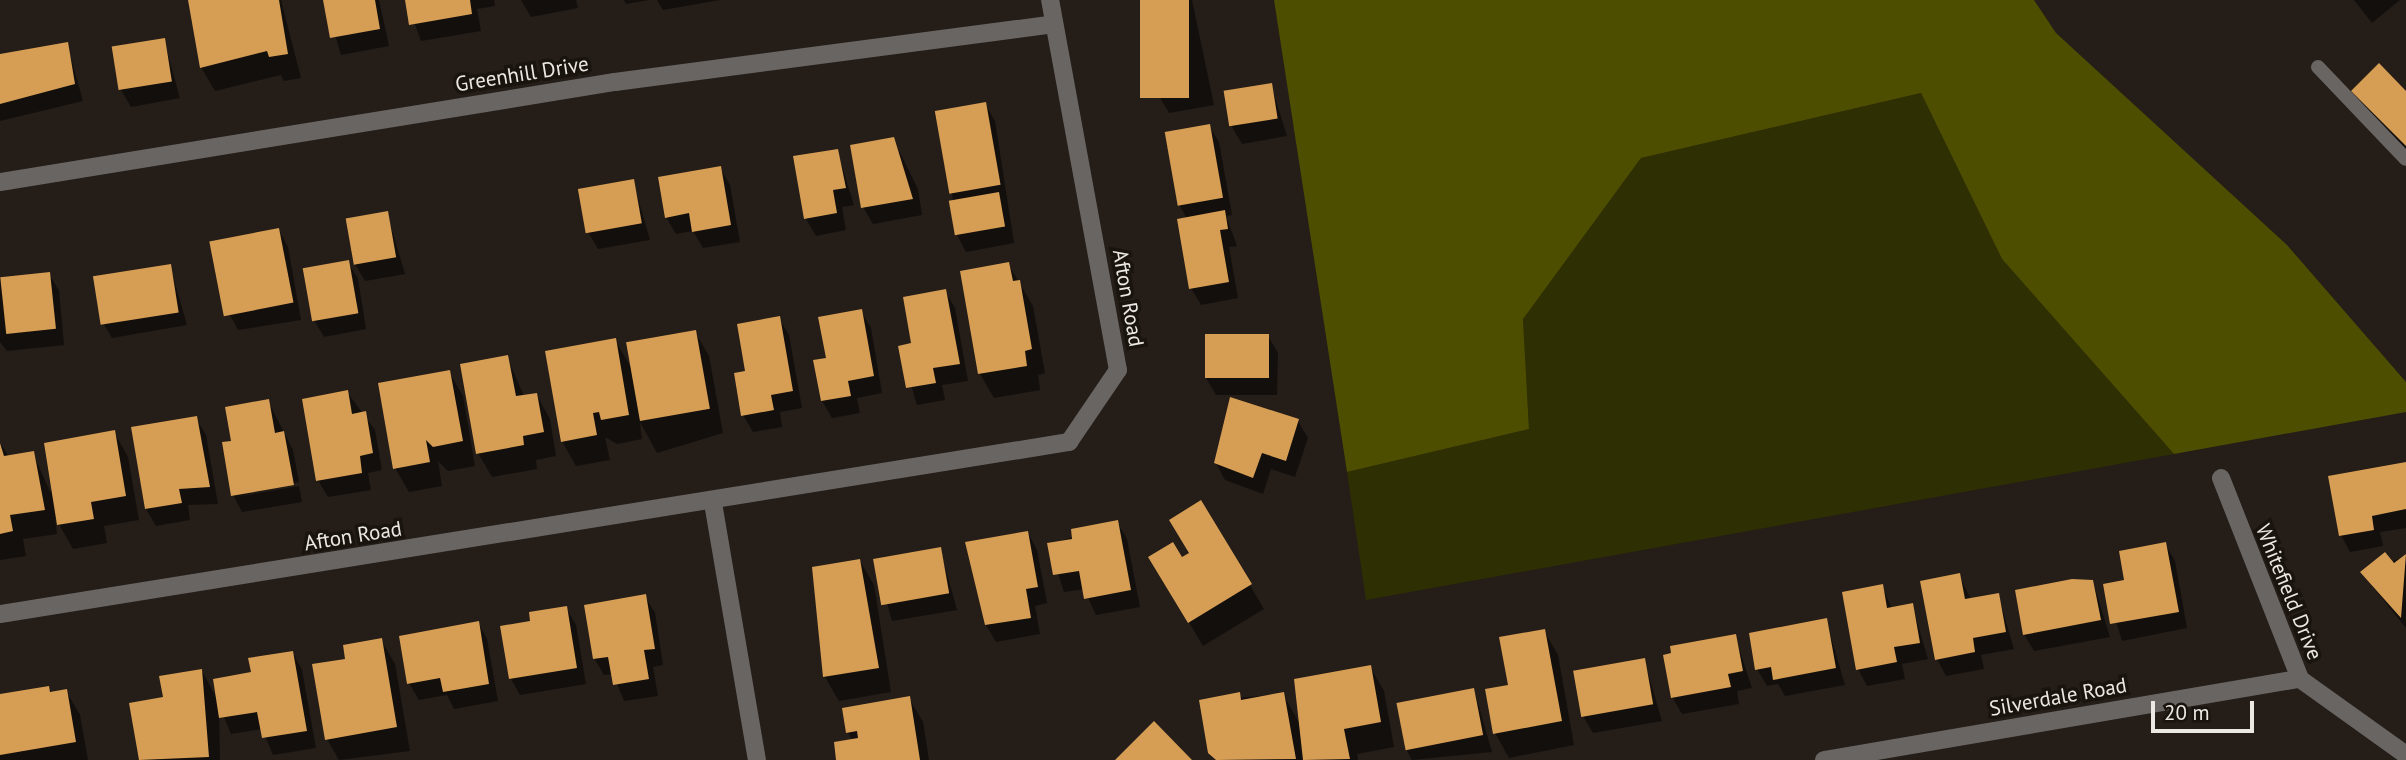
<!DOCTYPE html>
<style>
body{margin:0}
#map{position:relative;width:2406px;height:760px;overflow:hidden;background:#241d18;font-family:"PT Sans",sans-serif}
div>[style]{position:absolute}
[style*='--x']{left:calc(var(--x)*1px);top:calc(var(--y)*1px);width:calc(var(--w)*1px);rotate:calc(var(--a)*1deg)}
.green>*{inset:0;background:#2e2f03}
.forest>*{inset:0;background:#4d4e00}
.shadow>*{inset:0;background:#0007}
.building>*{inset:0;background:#d69d54;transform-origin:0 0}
.lane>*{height:14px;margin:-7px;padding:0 7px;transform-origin:7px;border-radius:7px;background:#696562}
.street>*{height:18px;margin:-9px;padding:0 9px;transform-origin:9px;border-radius:9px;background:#696562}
span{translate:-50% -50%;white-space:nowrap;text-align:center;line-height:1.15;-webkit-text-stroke:7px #1a140f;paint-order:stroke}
.street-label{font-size:21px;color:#ece8e4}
.scale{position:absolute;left:2151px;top:701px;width:103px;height:32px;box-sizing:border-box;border:4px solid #ece8e4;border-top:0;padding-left:9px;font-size:21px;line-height:24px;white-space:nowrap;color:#ece8e4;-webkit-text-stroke:5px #1a140f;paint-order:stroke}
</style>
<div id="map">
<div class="green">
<div style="clip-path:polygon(1921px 93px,2002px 259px,2174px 454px,1366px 600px,1347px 472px,1529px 429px,1523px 319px,1641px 158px)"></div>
</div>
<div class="forest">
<div style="clip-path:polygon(1274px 0,2034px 0,2056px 33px,2287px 245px,2406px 382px,2406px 412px,2174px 454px,2002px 259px,1921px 93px,1641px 158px,1523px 319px,1529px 429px,1347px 472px)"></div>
</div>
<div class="shadow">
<div style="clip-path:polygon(190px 0,281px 0,301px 78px,284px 81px,281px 75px,215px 91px,201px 67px)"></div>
<div style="clip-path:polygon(325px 0,379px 0,389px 46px,341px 55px)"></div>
<div style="clip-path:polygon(406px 0,494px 0,495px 6px,477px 9px,481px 31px,421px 41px)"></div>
<div style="clip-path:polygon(521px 0,576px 0,578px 8px,531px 17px)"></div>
<div style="clip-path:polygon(624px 0,649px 0,626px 4px)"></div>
<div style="clip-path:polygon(657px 0,720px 0,663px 10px)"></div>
<div style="clip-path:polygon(1142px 0,1192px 0,1214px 105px,1169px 113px,1159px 96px)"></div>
<div style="clip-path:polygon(2354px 0,2400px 0,2372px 23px)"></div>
<div style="clip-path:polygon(164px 40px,180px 98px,131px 107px,121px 90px)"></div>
<div style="clip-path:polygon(67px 44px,83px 101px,0 121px,0 56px)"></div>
<div style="clip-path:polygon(1271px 85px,1287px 136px,1242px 144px,1232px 127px)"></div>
<div style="clip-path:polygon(2353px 91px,2406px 93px,2406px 154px,2367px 115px)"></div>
<div style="clip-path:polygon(985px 104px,995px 121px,1014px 243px,966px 252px,957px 235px,952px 193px)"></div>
<div style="clip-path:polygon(1209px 126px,1219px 142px,1232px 215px,1226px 216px,1237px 246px,1229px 247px,1238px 298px,1201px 305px,1191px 288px,1187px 219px,1180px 206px)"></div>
<div style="clip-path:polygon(893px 139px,918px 189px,922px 215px,873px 224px,863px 207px)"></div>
<div style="clip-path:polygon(837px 150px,854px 205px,842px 207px,846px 230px,816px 236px,806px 219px,795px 158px)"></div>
<div style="clip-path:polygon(720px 168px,730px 185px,740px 242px,703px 248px,693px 231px,676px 234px,666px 217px)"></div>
<div style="clip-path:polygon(633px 181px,650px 240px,598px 249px,588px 232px)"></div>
<div style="clip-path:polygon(387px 213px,405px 274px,365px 281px,355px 264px)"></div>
<div style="clip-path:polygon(279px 230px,288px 247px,301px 320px,238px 330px,229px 313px)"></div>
<div style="clip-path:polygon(348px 262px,358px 279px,366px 329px,324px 337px,314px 320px)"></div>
<div style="clip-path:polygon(1008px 264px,1033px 306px,1045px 373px,1038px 375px,1040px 390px,994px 398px,980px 374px,962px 272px)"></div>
<div style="clip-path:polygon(170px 266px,187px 325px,112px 338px,102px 321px)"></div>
<div style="clip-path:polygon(49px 274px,59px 291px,64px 345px,7px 351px,0 342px,0 279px)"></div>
<div style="clip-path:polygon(945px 291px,955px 308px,968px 381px,942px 385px,945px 400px,917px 405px,900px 347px,913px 345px)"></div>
<div style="clip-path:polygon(861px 311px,871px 328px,882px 393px,857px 398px,860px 413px,832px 418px,822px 401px,828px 359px)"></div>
<div style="clip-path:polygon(779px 318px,789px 335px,802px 408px,780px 412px,782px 427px,753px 432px,743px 415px,747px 373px)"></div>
<div style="clip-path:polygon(695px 332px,709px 356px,723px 433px,657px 453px,640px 422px,642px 439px,617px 444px,605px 437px,610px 460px,576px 466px,562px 441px,615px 340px,633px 371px)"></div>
<div style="clip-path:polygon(1268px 336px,1278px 353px,1277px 395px,1216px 395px,1206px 378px)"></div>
<div style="clip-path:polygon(507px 357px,524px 396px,536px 394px,550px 419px,556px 456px,536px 460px,537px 469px,492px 477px,478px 453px)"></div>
<div style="clip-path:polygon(449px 372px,463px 396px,475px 466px,448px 471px,438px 461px,442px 486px,409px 492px,395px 468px)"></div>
<div style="clip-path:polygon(347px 392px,375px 430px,382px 470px,368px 473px,371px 490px,328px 497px,318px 480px)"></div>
<div style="clip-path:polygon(268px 401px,293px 450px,299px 482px,236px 497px,299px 486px,302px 502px,242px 512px,233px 495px,233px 442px)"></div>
<div style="clip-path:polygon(196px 418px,206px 435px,218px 504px,188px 505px,190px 520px,156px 526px,146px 509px)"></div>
<div style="clip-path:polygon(1298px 421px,1308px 438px,1295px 477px,1271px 469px,1263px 494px,1225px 480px,1216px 463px)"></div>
<div style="clip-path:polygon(114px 432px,128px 457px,139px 520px,104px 526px,107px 543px,73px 549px,55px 517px,57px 534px,23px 539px,26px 556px,0 560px,0 443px,9px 457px,33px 453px,50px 492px)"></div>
<div style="clip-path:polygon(2406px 464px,2406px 528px,2380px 532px,2383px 546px,2350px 552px,2341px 535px)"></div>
<div style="clip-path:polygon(1201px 503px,1264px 609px,1203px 646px,1151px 558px,1181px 560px,1191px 554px)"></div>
<div style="clip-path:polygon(1117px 522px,1127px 539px,1140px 607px,1096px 615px,1084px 589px,1064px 592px,1049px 545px)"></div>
<div style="clip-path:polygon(1028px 533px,1037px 550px,1047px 603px,1035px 606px,1040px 634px,996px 642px,986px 625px)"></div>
<div style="clip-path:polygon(2165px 544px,2175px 561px,2187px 628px,2122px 641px,2105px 585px,2126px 581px)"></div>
<div style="clip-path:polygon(940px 549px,957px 610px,892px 621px,875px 560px)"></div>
<div style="clip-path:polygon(2406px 556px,2406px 628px,2362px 573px)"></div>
<div style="clip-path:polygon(860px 561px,874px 585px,891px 692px,839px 701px,825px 677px)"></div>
<div style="clip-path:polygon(1959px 575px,1971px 600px,1998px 595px,2014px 649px,1981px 655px,1984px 669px,1946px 676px,1937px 659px)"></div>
<div style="clip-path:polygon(2093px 582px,2110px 637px,2034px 651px,2024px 634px)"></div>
<div style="clip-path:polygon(1882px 586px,1892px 609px,1912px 605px,1928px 659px,1902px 664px,1905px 679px,1867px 686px,1858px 669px)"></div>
<div style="clip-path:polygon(645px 596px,655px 613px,663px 665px,653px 667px,658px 696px,624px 701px,613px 674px,604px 675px,594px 658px)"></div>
<div style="clip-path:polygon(566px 608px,576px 625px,586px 684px,520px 695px,511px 679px)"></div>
<div style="clip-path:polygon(1826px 620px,1845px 685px,1785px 696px,1778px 684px,1767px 686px,1757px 669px)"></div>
<div style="clip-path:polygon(478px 622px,487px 639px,498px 701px,454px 709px,447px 695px,419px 700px,409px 683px)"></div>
<div style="clip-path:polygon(1544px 631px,1558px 655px,1574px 745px,1509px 758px,1495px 733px,1510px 686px)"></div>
<div style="clip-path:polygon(1735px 636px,1752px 688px,1737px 691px,1739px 704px,1682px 714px,1672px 697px)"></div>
<div style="clip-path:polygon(381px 640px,395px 664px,410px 751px,339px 760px,327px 739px)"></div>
<div style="clip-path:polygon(293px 653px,302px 670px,316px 748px,273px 755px,262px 729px,231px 734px,219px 705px,220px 760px,140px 760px,131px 704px,165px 698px,202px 671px,217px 699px)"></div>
<div style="clip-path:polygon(1644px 660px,1662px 721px,1593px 733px,1583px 716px)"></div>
<div style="clip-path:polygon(1370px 667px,1384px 691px,1394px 747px,1357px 754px,1358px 760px,1216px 760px,1201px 701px,1283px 694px,1302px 728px)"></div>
<div style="clip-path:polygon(48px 687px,52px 693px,66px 691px,80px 715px,88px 760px,0 760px,0 696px)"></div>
<div style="clip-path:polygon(1474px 690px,1492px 752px,1412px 760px,1406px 749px)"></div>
<div style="clip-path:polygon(909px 698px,923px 722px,929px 760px,838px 760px,853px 741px,848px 733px)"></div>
</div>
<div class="building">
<div style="clip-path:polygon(188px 0,279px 0,288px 54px,269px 57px,267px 51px,200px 68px)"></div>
<div style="clip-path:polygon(323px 0,375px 0,380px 29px,330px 38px)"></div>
<div style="clip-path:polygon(405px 0,470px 0,472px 14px,409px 25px)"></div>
<div style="left:1140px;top:0;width:49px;height:98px"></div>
<div style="left:165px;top:38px;width:44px;height:54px;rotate:81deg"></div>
<div style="clip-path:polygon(68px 42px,75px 84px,0 104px,0 54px)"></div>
<div style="clip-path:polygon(2379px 63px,2406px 91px,2406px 146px,2351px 91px)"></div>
<div style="left:1272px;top:83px;width:36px;height:49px;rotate:81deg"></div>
<div style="left:986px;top:102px;width:84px;height:52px;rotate:80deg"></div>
<div style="left:1210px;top:124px;width:75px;height:46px;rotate:80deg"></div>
<div style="clip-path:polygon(894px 137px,913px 199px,861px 208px,850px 145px)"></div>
<div style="clip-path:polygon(838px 149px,846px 188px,833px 190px,837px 213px,804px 219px,793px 156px)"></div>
<div style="clip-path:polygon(721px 166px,731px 225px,692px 232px,689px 213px,665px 218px,658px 177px)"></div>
<div style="left:634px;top:179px;width:45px;height:57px;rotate:80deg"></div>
<div style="left:999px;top:192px;width:35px;height:51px;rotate:80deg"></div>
<div style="clip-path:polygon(1225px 210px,1228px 229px,1220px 230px,1229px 282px,1189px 289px,1177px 219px)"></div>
<div style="left:388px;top:211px;width:47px;height:43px;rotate:80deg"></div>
<div style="left:279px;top:228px;width:76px;height:71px;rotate:79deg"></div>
<div style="left:349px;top:260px;width:54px;height:47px;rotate:80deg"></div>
<div style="clip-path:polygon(1009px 262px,1013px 281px,1020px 280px,1032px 349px,1025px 351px,1027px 366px,978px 374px,960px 271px)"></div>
<div style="left:171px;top:264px;width:49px;height:79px;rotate:81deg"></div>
<div style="left:50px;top:272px;width:57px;height:50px;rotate:84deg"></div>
<div style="clip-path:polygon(946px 289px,960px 364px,933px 368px,936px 383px,906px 388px,898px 346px,911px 343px,903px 297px)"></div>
<div style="clip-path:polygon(862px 309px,874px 376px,848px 381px,851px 396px,821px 401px,813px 360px,826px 358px,818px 317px)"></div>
<div style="clip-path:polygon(780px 316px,793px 391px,771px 395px,774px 410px,741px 416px,734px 373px,745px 371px,737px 324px)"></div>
<div style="left:696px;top:330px;width:80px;height:71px;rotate:80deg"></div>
<div style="left:1205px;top:334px;width:64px;height:44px"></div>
<div style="clip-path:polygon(616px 338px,629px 415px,601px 420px,599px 412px,593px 413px,597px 435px,561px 442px,545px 351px)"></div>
<div style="clip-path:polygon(508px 355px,516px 396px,537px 393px,544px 432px,523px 436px,524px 445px,476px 454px,460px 364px)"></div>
<div style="clip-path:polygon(450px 370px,463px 441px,433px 447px,426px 440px,430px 462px,393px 469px,378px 383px)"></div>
<div style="clip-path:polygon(348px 390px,352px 414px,366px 411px,373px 453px,360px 456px,362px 473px,316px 481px,302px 399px)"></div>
<div style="clip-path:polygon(1230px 397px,1299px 419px,1286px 461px,1262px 453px,1253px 478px,1214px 463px)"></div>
<div style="clip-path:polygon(269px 399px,275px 433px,284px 431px,294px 485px,231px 496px,222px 442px,231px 441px,225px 407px)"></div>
<div style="clip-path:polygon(197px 416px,210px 487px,179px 489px,182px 503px,145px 509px,131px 427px)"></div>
<div style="clip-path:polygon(115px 430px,126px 496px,91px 502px,94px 519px,57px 525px,44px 443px)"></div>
<div style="clip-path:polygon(0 443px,4px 456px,34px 451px,45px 510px,10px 515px,13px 531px,0 534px)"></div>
<div style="clip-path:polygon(2406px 462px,2406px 509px,2372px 516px,2374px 530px,2339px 536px,2328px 476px)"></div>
<div style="clip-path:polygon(1201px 500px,1252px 584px,1188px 623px,1148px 557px,1173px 542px,1182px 557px,1189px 553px,1169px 520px)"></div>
<div style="clip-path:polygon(1118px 520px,1131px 590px,1084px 599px,1079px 571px,1053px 575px,1047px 543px,1072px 539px,1071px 529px)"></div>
<div style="clip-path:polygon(1028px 531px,1038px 587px,1026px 589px,1031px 618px,985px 625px,965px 542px)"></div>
<div style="clip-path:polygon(2166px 542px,2179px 612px,2110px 624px,2103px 584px,2124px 580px,2119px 551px)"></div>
<div style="left:941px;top:547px;width:47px;height:69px;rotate:80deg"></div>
<div style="clip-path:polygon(2385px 552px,2394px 563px,2406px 554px,2401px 618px,2360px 572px)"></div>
<div style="clip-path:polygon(860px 559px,879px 668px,823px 677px,812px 567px)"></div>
<div style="clip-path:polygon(1960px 573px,1965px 599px,1999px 593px,2006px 632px,1973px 638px,1975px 652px,1935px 660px,1920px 581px)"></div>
<div style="clip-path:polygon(2072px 579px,2093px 580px,2101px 620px,2023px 635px,2015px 590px)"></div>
<div style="clip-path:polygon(1883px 584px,1887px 608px,1913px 603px,1920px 643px,1894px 647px,1897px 662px,1856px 670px,1842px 592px)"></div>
<div style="clip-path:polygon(646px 594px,655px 649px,644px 650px,649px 679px,613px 685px,608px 657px,593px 659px,584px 605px)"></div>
<div style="clip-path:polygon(567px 606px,577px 668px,509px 679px,500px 626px,530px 621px,529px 612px)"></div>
<div style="clip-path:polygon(1827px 618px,1836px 668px,1773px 680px,1771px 667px,1755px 670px,1749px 633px)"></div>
<div style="clip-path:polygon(479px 621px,489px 684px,443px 692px,440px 678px,407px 684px,399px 636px)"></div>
<div style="clip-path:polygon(1545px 629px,1562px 721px,1493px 734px,1485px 689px,1508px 685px,1499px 637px)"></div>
<div style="clip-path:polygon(1736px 634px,1743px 671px,1728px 674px,1731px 687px,1671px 698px,1663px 655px,1671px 653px,1670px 646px)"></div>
<div style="clip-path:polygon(382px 638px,397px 727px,325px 740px,312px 664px,345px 659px,343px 645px)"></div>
<div style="clip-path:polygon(293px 651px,307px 731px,262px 738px,257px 712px,219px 718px,213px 679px,251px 672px,248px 658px)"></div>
<div style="left:1645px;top:658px;width:47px;height:73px;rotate:80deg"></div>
<div style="clip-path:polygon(1371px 665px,1381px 722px,1344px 729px,1350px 759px,1303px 760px,1294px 679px)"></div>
<div style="clip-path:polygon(202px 669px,209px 757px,139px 760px,129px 703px,163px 697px,159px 676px)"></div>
<div style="clip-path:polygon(49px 686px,50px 692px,67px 689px,76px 742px,0 755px,0 694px)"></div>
<div style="left:1474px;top:688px;width:48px;height:79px;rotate:79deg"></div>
<div style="clip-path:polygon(1240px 692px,1241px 700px,1284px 692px,1296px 759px,1216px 760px,1208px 753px,1199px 700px)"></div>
<div style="clip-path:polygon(910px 696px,920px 760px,836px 760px,834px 742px,858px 738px,857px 731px,846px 733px,842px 708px)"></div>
<div style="clip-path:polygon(1154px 721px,1192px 760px,1115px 760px)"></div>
</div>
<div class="lane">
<div style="--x:2318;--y:67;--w:127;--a:46.3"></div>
</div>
<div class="street">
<div style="--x:0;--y:182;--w:623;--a:-9.24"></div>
<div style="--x:615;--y:82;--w:443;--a:-7.5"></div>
<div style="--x:2221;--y:478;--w:216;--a:68.5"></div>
<div style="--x:2300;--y:679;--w:130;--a:35.6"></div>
<div style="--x:713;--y:503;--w:261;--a:80.3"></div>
<div style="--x:0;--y:614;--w:1083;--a:-9.14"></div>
<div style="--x:1069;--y:442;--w:87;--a:-55.8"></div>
<div style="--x:1118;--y:370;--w:376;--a:-100.4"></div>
<div style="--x:1824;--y:760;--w:483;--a:-9.7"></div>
</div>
<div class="street-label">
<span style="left:522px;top:74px;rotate:-9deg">Greenhill Drive</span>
<span style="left:1128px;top:298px;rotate:80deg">Afton Road</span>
<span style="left:353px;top:536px;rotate:-9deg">Afton Road</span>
<span style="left:2289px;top:592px;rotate:68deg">Whitefield Drive</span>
<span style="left:2058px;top:697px;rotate:-10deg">Silverdale Road</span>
</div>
<div class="scale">20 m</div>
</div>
